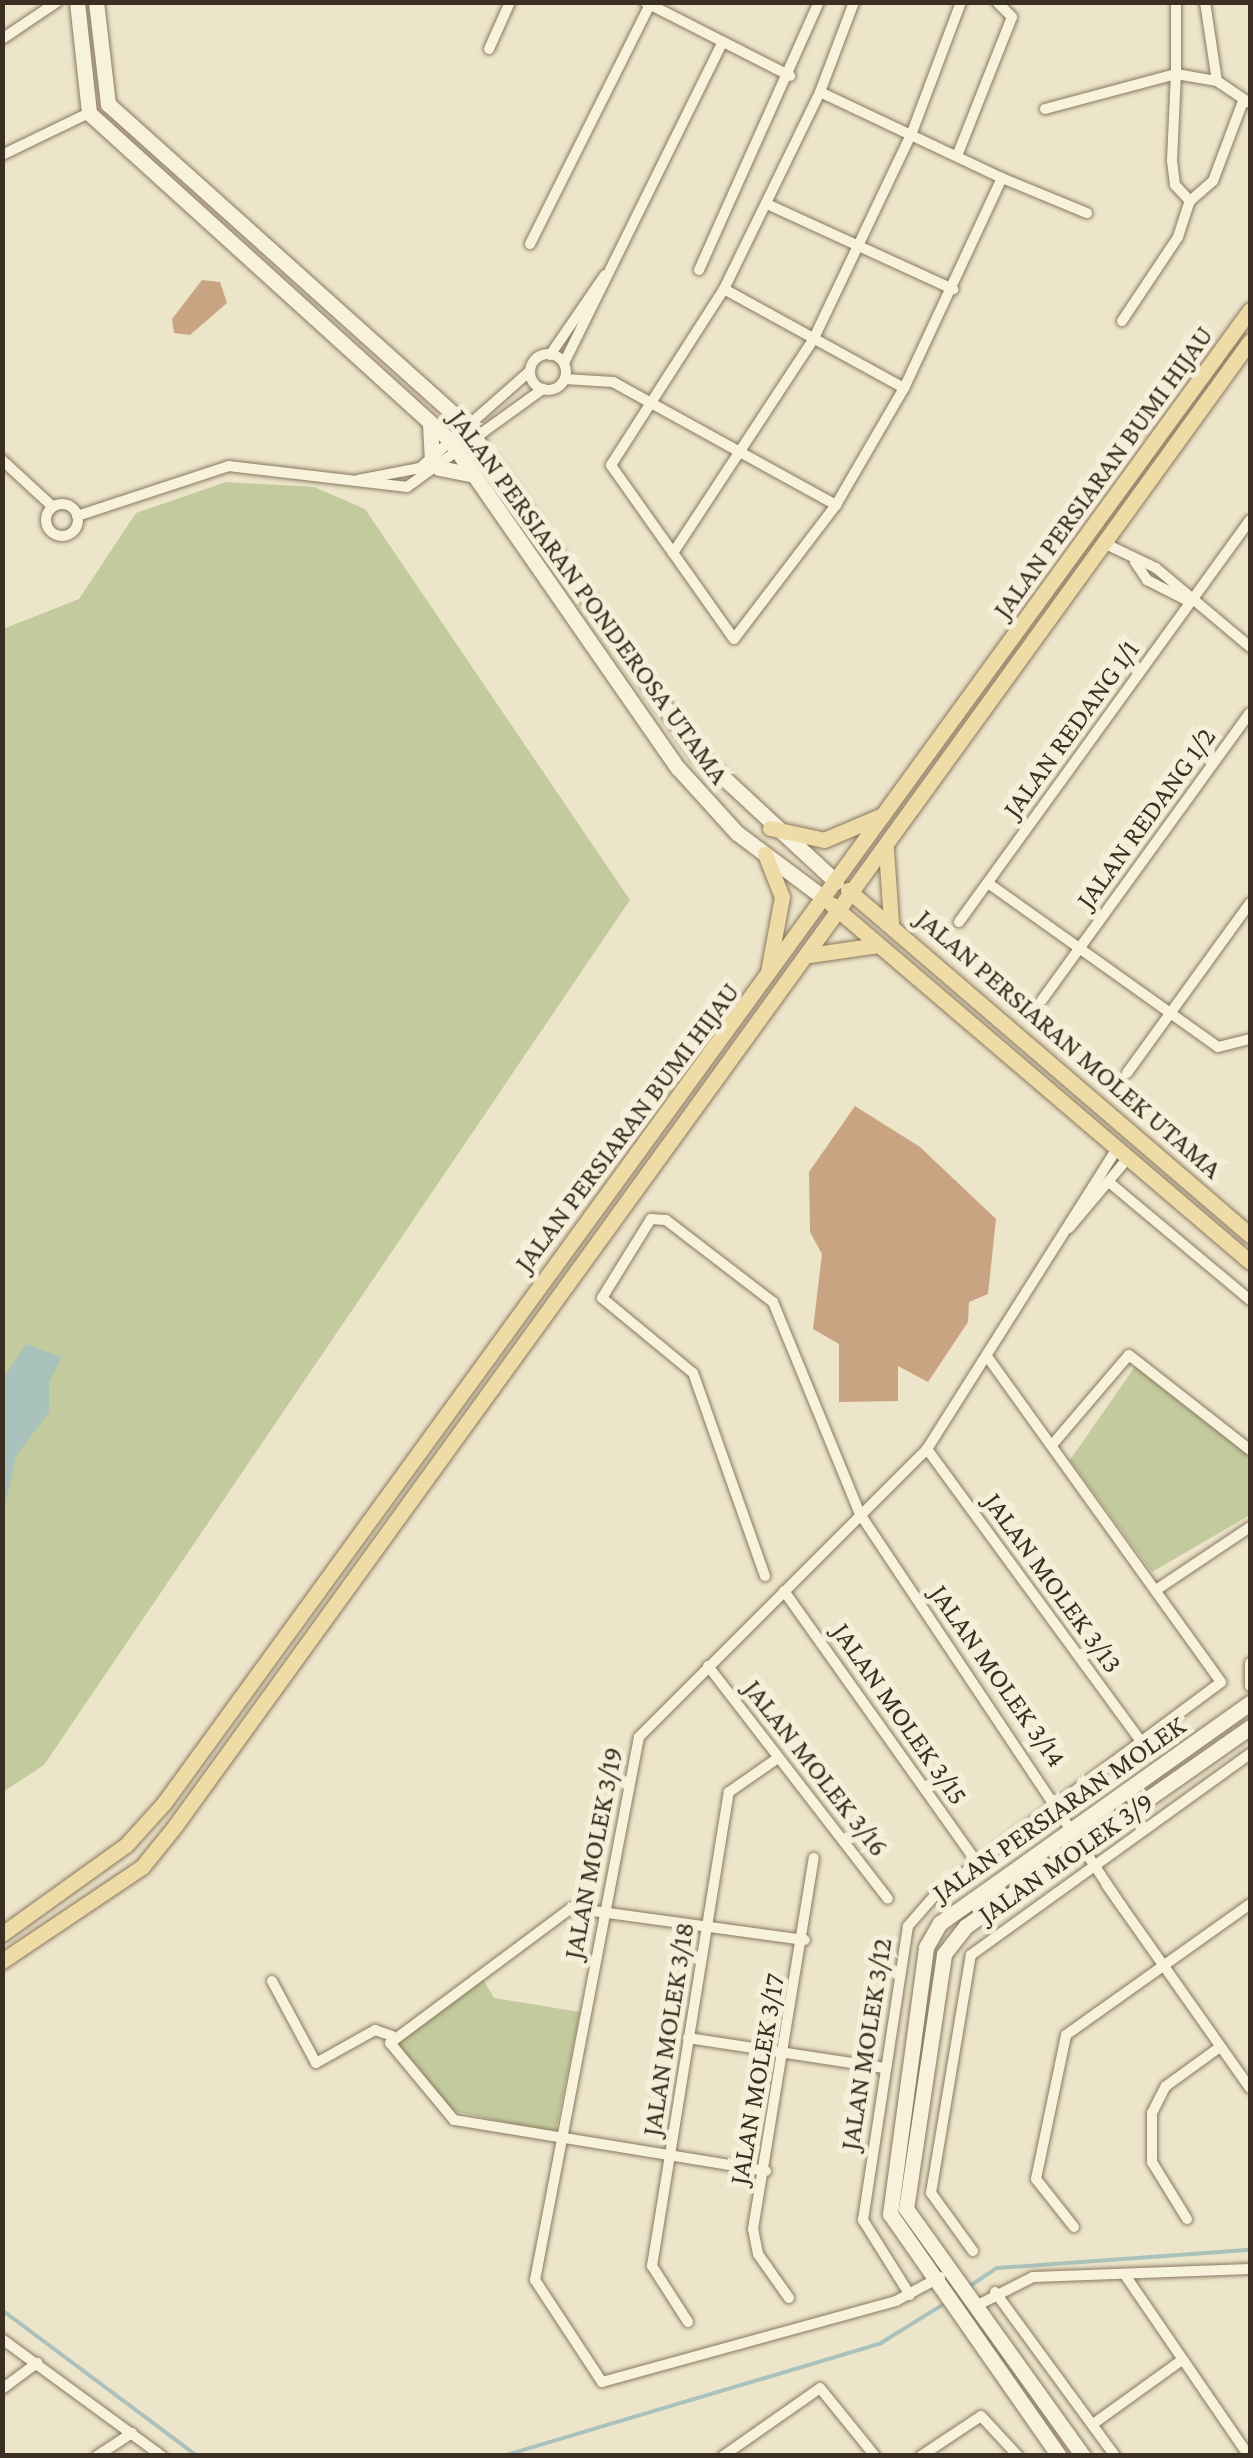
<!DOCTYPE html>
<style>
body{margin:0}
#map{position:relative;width:1253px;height:2458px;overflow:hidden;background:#ede5ca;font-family:"Crimson Pro",serif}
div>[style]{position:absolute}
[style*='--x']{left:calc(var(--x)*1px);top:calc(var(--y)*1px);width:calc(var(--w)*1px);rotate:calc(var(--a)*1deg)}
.green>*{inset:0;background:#c3cb9e}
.water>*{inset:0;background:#aac2bc}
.stream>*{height:4px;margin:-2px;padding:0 2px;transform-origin:2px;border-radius:2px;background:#aac2bc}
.building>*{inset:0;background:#c9a482}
.roads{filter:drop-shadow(0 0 2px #89785f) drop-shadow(0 0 2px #89785f)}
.minor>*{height:10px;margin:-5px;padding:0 5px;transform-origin:5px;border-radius:5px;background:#f8f2dd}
.minor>.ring{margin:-5px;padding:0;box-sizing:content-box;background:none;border:10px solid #f8f2dd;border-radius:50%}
.secondary>*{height:15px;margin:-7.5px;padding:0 7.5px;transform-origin:7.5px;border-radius:7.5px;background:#f8f2dd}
.primary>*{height:15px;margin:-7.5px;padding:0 7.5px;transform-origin:7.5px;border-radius:7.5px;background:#eedba5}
span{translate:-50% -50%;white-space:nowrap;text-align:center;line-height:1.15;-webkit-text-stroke:10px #f5efd9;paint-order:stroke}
.street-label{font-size:28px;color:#3b2f22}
.frame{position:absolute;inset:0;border:5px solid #3b2f22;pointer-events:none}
</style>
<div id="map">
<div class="green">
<div style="clip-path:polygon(226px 482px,314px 487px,365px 509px,630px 900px,44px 1765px,3px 1792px,3px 629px,79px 599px,136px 513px)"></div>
<div style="clip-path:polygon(1136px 1365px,1250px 1457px,1250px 1515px,1152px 1572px,1070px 1460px)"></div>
<div style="clip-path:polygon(481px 1976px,494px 1998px,580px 2012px,555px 2133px,444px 2109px,395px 2041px)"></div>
</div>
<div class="water">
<div style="clip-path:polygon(26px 1344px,62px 1357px,49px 1382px,49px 1412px,16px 1457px,3px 1517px,3px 1379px)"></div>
</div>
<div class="stream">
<div style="--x:967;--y:2288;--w:36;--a:-34"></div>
<div style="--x:997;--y:2268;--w:254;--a:-4.1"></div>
<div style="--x:2;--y:2310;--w:244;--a:36.8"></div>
<div style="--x:503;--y:2456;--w:395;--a:-16.6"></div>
<div style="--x:881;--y:2343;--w:78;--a:-31.8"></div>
</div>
<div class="building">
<div style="clip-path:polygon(202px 280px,220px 282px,227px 303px,190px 335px,174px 333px,172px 319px)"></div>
<div style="clip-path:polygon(855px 1106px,920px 1147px,996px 1219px,988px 1294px,969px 1302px,968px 1322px,928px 1382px,898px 1366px,898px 1401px,839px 1402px,839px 1344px,813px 1329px,822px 1254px,810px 1232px,809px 1172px)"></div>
</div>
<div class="roads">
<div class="minor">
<div style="--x:645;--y:2;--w:163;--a:27"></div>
<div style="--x:1205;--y:2;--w:80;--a:81.4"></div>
<div style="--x:1217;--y:81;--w:40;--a:34"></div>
<div style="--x:2;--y:39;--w:66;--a:-33.9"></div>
<div style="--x:489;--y:49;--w:51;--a:-65.9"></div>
<div style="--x:820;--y:92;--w:201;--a:25.3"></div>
<div style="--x:1002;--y:178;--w:232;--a:115"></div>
<div style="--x:904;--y:388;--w:135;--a:120.2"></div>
<div style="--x:836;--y:505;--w:168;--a:127.3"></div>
<div style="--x:734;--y:639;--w:213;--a:-125.3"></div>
<div style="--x:611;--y:465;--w:209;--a:-57.3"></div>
<div style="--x:724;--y:289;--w:219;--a:-64"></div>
<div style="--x:820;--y:92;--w:96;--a:-69.3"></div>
<div style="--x:1045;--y:109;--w:136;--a:-15"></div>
<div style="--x:1176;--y:74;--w:72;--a:-90"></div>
<div style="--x:2;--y:155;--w:97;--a:-25.8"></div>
<div style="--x:957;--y:156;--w:149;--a:-68.4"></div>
<div style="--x:1012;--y:17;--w:21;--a:-135"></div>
<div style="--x:1002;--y:178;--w:92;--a:22.4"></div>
<div style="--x:1190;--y:201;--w:22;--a:-133"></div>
<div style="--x:1175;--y:185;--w:24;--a:-97"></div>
<div style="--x:1172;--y:161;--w:87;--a:-87.4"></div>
<div style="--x:1176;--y:74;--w:42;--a:9.7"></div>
<div style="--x:1190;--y:201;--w:30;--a:-41"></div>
<div style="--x:1213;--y:181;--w:85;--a:-69.4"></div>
<div style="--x:767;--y:204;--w:205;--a:24.6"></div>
<div style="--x:530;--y:244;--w:271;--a:-63.4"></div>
<div style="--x:699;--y:270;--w:294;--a:-65.9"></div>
<div style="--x:724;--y:289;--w:205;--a:28.8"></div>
<div style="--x:1122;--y:321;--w:101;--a:-56.3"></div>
<div style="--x:1178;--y:237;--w:38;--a:-72"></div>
<div class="ring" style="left:530px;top:354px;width:26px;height:26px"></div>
<div style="--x:550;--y:355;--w:97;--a:-55.5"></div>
<div style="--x:564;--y:363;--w:356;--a:-63.7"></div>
<div style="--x:565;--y:379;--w:48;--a:3.6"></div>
<div style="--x:613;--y:382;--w:255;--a:28.9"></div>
<div style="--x:2;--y:460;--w:69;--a:42.7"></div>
<div style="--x:358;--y:480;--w:63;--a:-11"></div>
<div style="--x:420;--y:468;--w:147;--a:-41.4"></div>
<div class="ring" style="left:46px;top:504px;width:22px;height:22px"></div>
<div style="--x:77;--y:516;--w:160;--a:-18.2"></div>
<div style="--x:229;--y:466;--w:179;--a:6.7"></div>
<div style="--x:407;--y:487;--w:168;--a:-35.8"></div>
<div style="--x:1110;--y:546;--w:51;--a:25.6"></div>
<div style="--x:1156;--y:568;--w:123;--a:40"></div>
<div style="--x:673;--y:553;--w:257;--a:-56.7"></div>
<div style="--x:814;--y:338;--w:225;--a:-64.5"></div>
<div style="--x:911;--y:135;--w:142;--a:-69.4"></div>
<div style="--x:1135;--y:562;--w:22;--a:56"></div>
<div style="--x:1147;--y:580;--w:48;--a:27.1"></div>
<div style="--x:988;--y:883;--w:282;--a:35.5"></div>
<div style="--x:1218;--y:1047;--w:33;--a:-14"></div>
<div style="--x:959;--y:922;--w:496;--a:-54.1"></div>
<div style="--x:1042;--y:1000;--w:354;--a:-54.1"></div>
<div style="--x:1127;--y:1073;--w:210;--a:-54.1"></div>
<div style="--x:1110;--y:1183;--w:182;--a:39.9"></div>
<div style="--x:1069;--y:1228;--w:92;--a:-49.9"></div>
<div style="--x:1052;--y:1445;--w:118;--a:-49.5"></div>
<div style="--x:1129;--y:1355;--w:154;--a:38.1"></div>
<div style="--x:927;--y:1449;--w:366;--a:53.8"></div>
<div style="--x:765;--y:1576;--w:215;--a:-109.5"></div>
<div style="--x:693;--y:1373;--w:118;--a:-140.5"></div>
<div style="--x:602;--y:1298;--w:93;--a:-58.2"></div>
<div style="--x:651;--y:1219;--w:15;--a:4"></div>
<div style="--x:666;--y:1220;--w:135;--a:37.5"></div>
<div style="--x:773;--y:1302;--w:229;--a:67.7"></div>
<div style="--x:860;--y:1514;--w:474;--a:56.3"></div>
<div style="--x:1156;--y:1590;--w:113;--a:-33.8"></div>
<div style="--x:784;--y:1591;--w:334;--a:54.6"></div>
<div style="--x:1250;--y:1663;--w:23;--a:90"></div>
<div style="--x:708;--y:1666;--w:294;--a:52.3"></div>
<div style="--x:1106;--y:1884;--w:250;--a:54.8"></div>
<div style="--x:272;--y:1981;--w:93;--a:61.8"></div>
<div style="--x:316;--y:2063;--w:68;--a:-29.2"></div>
<div style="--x:375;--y:2030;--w:18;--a:19"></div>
<div style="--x:688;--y:2038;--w:197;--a:8.7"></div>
<div style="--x:766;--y:2171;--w:316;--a:-170.7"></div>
<div style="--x:454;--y:2120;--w:100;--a:-129.7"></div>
<div style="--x:390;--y:2043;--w:226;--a:-36.7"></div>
<div style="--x:571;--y:1908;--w:236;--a:7.8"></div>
<div style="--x:1187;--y:2219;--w:67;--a:-121.6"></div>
<div style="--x:1152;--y:2162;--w:49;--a:-90"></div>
<div style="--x:1152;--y:2113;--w:30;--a:-63"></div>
<div style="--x:1166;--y:2086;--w:67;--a:-35.8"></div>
<div style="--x:1074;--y:2227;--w:61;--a:-128.4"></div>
<div style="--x:1036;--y:2179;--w:147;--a:-78.2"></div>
<div style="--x:1066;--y:2035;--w:226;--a:-35.4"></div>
<div style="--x:973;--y:2251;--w:72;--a:-125.9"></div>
<div style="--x:931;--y:2193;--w:241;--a:-80.5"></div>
<div style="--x:971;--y:1955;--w:344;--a:-35.8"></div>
<div style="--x:1125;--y:2275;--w:219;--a:55.6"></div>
<div style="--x:940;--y:2277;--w:50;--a:151.4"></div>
<div style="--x:896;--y:2301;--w:305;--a:164.6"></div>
<div style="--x:602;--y:2382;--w:122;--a:-123.3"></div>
<div style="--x:535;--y:2280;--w:553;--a:-79.16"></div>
<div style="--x:639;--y:1737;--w:407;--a:-45"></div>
<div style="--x:927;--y:1449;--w:355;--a:-57.7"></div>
<div style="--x:995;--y:2292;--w:203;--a:53.8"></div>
<div style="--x:910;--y:2295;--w:89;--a:-122.1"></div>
<div style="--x:863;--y:2220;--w:297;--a:-81.3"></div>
<div style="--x:908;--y:1926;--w:43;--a:-48.8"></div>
<div style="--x:936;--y:1894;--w:355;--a:-36.6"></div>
<div style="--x:1221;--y:1682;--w:399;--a:-125.7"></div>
<div style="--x:789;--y:2298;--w:54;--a:-125.2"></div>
<div style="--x:758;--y:2254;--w:25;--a:-101"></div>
<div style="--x:753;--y:2229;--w:376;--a:-80.7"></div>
<div style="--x:974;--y:2307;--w:66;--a:-27"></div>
<div style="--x:1033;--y:2277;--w:217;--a:-2.1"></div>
<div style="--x:688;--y:2322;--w:67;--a:-122.7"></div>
<div style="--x:652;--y:2266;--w:480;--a:-80.8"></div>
<div style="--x:729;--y:1792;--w:60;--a:-34.8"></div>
<div style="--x:2;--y:2339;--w:198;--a:36.2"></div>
<div style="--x:2;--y:2389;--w:44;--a:-36.6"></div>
<div style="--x:1093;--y:2424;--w:110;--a:-35.7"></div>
<div style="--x:97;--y:2456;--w:42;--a:-33.3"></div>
<div style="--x:723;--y:2456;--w:118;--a:-35"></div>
<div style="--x:820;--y:2388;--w:87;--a:51"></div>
<div style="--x:921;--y:2456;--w:72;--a:-33.7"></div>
<div style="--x:981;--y:2416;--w:54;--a:47.2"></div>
</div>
<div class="secondary">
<div style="--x:77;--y:2;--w:112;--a:83.8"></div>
<div style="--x:89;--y:113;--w:486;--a:42.2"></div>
<div style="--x:449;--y:439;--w:401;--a:55.2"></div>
<div style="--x:678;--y:768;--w:88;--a:47.8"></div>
<div style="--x:737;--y:833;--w:109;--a:36.8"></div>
<div style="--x:96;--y:2;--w:103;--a:83.3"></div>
<div style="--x:108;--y:104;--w:479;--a:41.9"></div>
<div style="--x:465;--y:424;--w:404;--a:54.8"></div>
<div style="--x:698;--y:754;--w:188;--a:42.8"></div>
<div style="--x:430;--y:424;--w:34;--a:87"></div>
<div style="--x:439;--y:468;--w:31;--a:11"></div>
<div style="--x:1059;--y:2456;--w:295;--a:-124.9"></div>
<div style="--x:890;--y:2214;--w:269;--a:-82.3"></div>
<div style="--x:926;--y:1947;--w:28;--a:-60"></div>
<div style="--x:940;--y:1923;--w:380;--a:-35.4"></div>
<div style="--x:1083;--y:2456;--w:304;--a:-125.6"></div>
<div style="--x:906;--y:2209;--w:258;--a:-81.5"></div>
<div style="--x:944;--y:1954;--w:36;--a:-52"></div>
<div style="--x:966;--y:1926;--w:347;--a:-35"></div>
</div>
<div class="primary">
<div style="--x:770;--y:828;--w:55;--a:12.5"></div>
<div style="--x:824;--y:840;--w:64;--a:-23"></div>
<div style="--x:886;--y:849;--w:74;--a:86.1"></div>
<div style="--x:765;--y:854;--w:46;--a:68.4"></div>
<div style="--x:782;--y:897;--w:76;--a:100.6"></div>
<div style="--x:848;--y:890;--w:530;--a:40.64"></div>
<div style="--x:831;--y:904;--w:551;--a:40.51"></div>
<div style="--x:809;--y:955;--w:70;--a:-8.2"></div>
<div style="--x:2;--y:1934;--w:153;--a:-35.7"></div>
<div style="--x:126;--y:1845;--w:57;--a:-47.9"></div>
<div style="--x:164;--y:1803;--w:1846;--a:-53.97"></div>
<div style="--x:2;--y:1961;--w:169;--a:-33.9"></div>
<div style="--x:142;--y:1867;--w:53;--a:-51.2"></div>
<div style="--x:175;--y:1826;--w:1833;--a:-54.1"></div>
</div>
</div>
<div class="street-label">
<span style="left:1103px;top:472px;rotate:-54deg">JALAN PERSIARAN BUMI HIJAU</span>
<span style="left:589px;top:597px;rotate:54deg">JALAN PERSIARAN PONDEROSA UTAMA</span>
<span style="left:1071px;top:729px;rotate:-54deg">JALAN REDANG 1/1</span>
<span style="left:1146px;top:818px;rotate:-54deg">JALAN REDANG 1/2</span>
<span style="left:1069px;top:1044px;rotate:41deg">JALAN PERSIARAN MOLEK UTAMA</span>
<span style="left:627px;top:1127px;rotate:-53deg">JALAN PERSIARAN BUMI HIJAU</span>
<span style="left:1053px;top:1583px;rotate:54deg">JALAN MOLEK 3/13</span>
<span style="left:998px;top:1676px;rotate:55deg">JALAN MOLEK 3/14</span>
<span style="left:900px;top:1714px;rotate:55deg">JALAN MOLEK 3/15</span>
<span style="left:816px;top:1768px;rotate:52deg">JALAN MOLEK 3/16</span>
<span style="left:1059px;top:1809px;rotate:-35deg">JALAN PERSIARAN MOLEK</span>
<span style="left:593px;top:1853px;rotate:-79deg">JALAN MOLEK 3/19</span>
<span style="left:1066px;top:1858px;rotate:-35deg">JALAN MOLEK 3/9</span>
<span style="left:668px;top:2029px;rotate:-81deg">JALAN MOLEK 3/18</span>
<span style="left:866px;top:2044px;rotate:-81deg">JALAN MOLEK 3/12</span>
<span style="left:757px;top:2079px;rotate:-80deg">JALAN MOLEK 3/17</span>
</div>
<div class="frame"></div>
</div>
